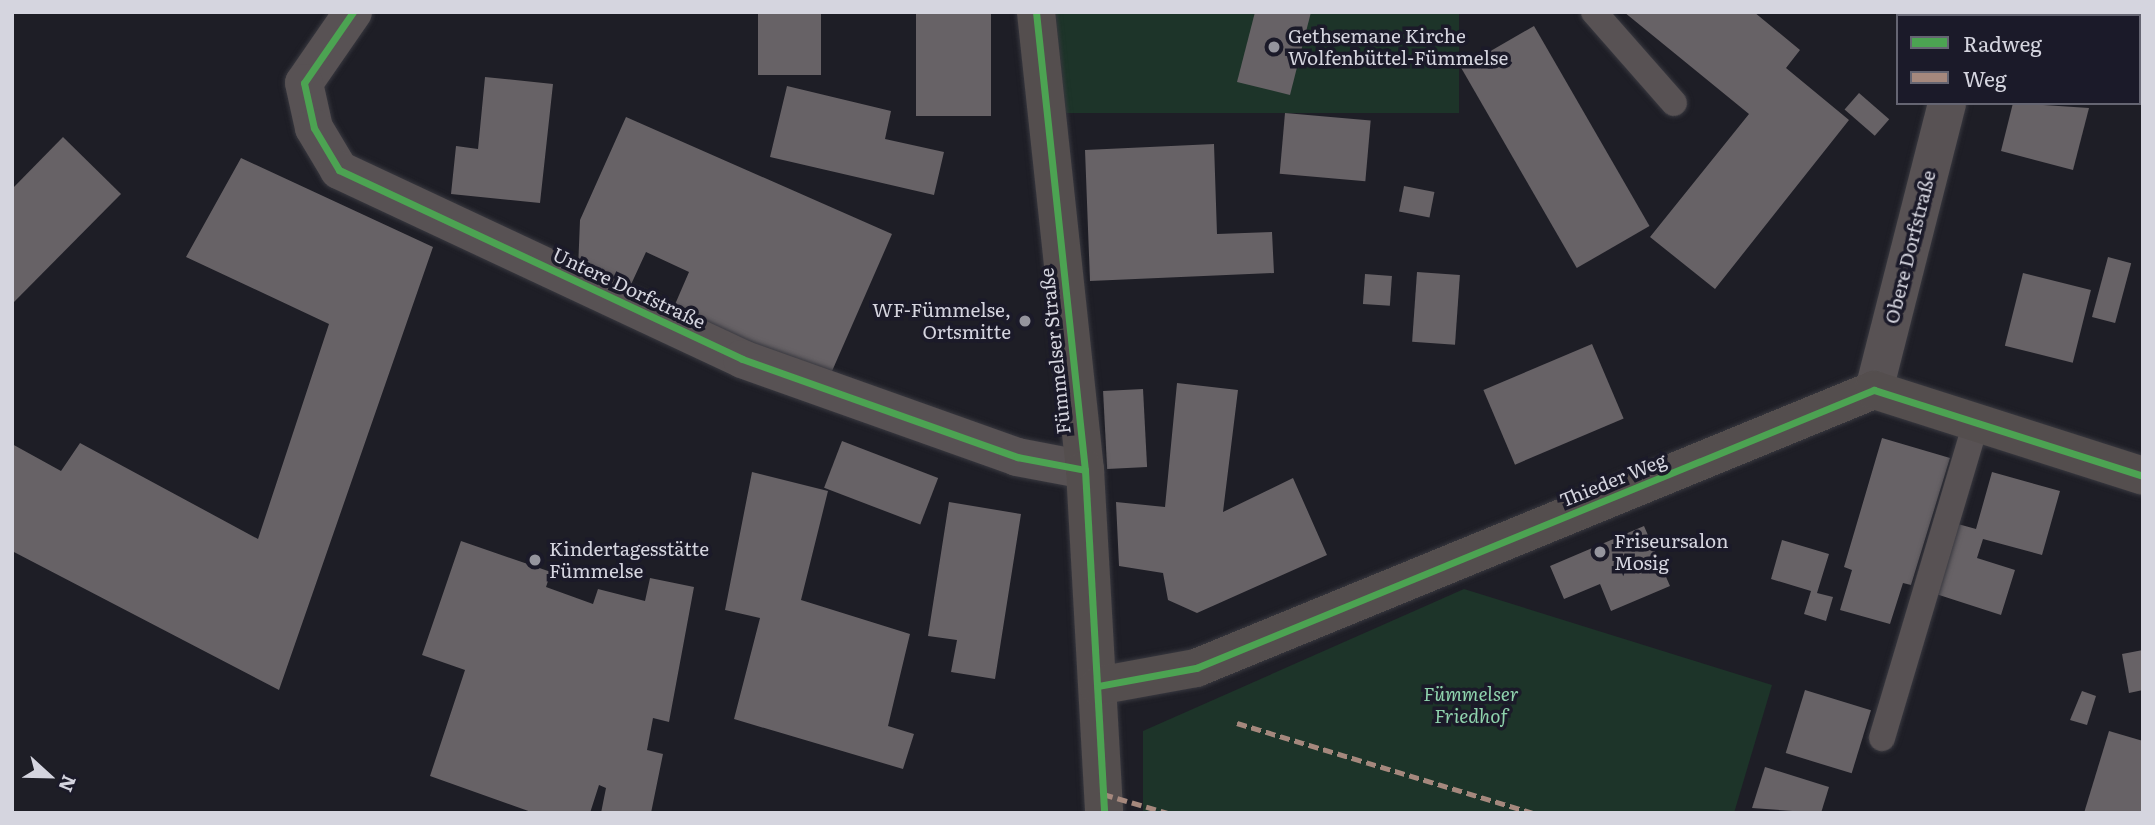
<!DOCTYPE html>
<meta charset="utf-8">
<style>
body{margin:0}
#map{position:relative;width:2155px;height:825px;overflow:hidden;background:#1e1e26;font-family:Literata,serif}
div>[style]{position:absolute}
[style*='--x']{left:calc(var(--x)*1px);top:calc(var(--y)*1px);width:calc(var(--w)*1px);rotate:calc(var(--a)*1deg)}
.green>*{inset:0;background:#1d3429;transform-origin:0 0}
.building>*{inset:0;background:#676266;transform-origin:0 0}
.roads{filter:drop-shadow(0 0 2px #38383f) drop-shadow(0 0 2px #38383f)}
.lane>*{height:26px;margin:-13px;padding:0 13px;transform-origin:13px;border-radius:13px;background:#585254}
.street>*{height:38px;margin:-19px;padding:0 19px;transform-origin:19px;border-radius:19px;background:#585254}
.secondary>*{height:38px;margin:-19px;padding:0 19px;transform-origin:19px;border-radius:19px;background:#544e4e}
.quiet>*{height:5px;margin-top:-2.5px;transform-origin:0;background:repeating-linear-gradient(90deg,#a5887d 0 10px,transparent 0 15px)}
.cycleway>*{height:7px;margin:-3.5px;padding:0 3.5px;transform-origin:3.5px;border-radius:3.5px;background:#4ca352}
.dots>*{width:19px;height:19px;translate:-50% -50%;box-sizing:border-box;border:4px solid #1b1a29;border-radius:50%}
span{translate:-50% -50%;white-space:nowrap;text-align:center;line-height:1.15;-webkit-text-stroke:7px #1b1a29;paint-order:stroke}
.poi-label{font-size:19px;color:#d5d5df}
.left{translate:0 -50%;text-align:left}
.right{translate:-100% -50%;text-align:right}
.street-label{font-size:19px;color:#d5d5df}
.park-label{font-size:19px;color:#8fd3ad;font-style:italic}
.frame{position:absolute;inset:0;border:14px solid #d5d5df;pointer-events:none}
.legend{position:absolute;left:1896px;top:14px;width:245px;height:91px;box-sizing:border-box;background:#1b1a29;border:2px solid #656572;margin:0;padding:9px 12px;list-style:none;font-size:21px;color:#d5d5df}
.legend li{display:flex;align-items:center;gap:14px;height:35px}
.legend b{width:35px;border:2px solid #656572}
.north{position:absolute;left:14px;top:741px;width:70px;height:70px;-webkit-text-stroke:5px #1b1a29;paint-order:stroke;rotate:112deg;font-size:19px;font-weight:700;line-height:28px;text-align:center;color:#d5d5df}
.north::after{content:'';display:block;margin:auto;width:24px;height:32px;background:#d5d5df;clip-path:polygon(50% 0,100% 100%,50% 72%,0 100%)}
</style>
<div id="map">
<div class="green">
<div style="left:1036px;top:12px;width:423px;height:101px"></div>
<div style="clip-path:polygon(1464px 589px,1772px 685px,1734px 813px,1143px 813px,1143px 731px)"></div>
</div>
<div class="building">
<div style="left:758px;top:12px;width:63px;height:63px"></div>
<div style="left:916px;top:12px;width:75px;height:104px"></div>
<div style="clip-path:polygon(1255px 12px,1311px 12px,1290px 95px,1237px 82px)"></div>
<div style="clip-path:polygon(1624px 12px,1754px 12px,1800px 50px,1786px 68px,1849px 120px,1715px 289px,1650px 237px,1749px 114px)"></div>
<div style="left:1534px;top:26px;width:231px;height:84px;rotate:60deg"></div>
<div style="clip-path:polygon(485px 77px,553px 84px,540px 203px,451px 194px,456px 146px,478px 149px)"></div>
<div style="clip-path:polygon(787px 86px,891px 111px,885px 139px,944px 152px,934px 195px,770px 157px)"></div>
<div style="left:1859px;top:93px;width:40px;height:22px;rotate:41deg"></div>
<div style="clip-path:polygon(2013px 103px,2089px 108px,2073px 170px,2001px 151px)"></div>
<div style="left:1285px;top:113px;width:86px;height:61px;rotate:5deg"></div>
<div style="clip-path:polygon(626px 117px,892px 234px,829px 378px,673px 309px,689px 272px,646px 252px,628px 291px,578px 270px,580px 220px)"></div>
<div style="clip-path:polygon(63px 137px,121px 194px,12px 304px,12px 189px)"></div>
<div style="clip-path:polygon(1214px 144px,1217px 234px,1272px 232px,1274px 273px,1090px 281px,1085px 150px)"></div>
<div style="clip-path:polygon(241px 158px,433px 247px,279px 690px,12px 551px,12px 444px,61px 471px,80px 443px,258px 539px,329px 324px,186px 257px)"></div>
<div style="left:1404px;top:186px;width:31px;height:26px;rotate:11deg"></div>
<div style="left:2108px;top:257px;width:24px;height:62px;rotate:15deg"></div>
<div style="left:1417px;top:272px;width:43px;height:70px;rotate:4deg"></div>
<div style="left:2023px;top:273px;width:70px;height:75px;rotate:14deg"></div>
<div style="left:1365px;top:274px;width:27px;height:30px;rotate:4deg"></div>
<div style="left:1592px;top:344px;width:81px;height:118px;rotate:67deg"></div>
<div style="clip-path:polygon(1177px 383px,1238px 390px,1223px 512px,1293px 478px,1327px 555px,1197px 613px,1168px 600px,1163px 573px,1119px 566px,1116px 502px,1165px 507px)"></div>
<div style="left:1143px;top:389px;width:78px;height:40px;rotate:87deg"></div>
<div style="clip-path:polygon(1882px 438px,1950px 458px,1911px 585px,1903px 583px,1890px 624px,1840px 610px,1852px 570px,1844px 567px)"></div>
<div style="left:842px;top:441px;width:103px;height:50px;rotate:21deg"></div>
<div style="clip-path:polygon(752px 472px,828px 491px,801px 600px,910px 634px,888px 726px,914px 734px,903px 769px,734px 719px,760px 618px,725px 610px)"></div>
<div style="clip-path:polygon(1992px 472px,2060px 491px,2042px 555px,1983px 539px,1977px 558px,2015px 570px,2001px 615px,1936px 594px,1958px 524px,1976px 529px)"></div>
<div style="clip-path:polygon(949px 502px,1021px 514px,995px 679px,951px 672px,957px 640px,928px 636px)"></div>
<div style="clip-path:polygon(1644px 526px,1670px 586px,1611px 611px,1600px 584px,1564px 599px,1550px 566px)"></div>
<div style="clip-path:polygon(1782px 540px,1829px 554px,1817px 593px,1833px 597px,1826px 621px,1804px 614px,1811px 591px,1771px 579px)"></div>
<div style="clip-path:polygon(461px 541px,551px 572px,546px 587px,593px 604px,598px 589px,645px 601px,650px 578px,694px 587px,669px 722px,653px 718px,647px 750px,663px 754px,651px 813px,601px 813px,606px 788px,599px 785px,590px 813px,534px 813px,430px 776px,465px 670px,422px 655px)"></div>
<div style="clip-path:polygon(2143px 650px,2143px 690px,2129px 693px,2122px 654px)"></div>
<div style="left:1805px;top:690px;width:69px;height:66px;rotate:17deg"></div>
<div style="clip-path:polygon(2082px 691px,2096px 696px,2087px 725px,2070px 720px)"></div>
<div style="clip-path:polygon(2109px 731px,2143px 741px,2143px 813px,2084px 813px)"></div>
<div style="clip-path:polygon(1765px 767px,1829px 787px,1821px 813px,1752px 808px)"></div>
</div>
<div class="roads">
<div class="lane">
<div style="--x:1594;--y:12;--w:121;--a:48.7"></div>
<div style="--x:1882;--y:738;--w:330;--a:-73.4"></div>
</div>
<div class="street">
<div style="--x:353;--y:12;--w:86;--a:124.6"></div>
<div style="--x:304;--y:83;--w:46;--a:77.5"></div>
<div style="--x:314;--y:128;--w:49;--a:59.2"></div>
<div style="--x:339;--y:170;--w:445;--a:25.1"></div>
<div style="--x:742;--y:359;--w:292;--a:19.6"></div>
<div style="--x:1017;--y:457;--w:69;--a:10.8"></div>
<div style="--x:1970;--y:16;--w:4;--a:-76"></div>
<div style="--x:1874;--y:390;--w:296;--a:-75.7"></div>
</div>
<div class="secondary">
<div style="--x:1036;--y:12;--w:461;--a:83.9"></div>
<div style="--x:1085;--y:470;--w:344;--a:86.8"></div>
<div style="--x:1098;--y:686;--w:100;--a:-10.4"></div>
<div style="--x:1196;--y:668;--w:733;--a:-22.3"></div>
<div style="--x:1874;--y:390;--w:282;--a:17.7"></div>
</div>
</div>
<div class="quiet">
<div style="--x:1237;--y:723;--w:309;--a:16.9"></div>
<div style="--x:1103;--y:794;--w:68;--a:16.3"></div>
</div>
<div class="cycleway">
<div style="--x:353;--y:12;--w:86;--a:124.6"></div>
<div style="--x:304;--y:83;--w:46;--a:77.5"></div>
<div style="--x:314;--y:128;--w:49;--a:59.2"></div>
<div style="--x:339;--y:170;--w:445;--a:25.1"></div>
<div style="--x:742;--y:359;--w:292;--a:19.6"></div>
<div style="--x:1017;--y:457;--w:69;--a:10.8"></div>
<div style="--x:1036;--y:12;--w:461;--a:83.9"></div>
<div style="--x:1085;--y:470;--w:344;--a:86.8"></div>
<div style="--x:1098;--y:686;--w:100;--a:-10.4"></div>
<div style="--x:1196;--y:668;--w:733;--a:-22.3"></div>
<div style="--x:1874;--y:390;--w:282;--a:17.7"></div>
</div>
<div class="dots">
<div style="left:1274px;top:47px;background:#95959e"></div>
<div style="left:1025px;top:321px;background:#95959e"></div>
<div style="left:1600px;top:552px;background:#95959e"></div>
<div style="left:535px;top:560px;background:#95959e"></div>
</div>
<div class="poi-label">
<span class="left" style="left:1288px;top:47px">Gethsemane Kirche<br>Wolfenbüttel-Fümmelse</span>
<span class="right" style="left:1011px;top:321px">WF-Fümmelse,<br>Ortsmitte</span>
<span class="left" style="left:1614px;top:552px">Friseursalon<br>Mosig</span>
<span class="left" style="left:549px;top:560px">Kindertagesstätte<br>Fümmelse</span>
</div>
<div class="street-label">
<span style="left:1910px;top:247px;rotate:-76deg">Obere Dorfstraße</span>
<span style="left:629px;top:288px;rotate:25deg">Untere Dorfstraße</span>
<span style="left:1055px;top:351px;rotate:-96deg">Fümmelser Straße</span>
<span style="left:1613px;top:480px;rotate:-22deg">Thieder Weg</span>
</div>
<div class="park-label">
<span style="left:1471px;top:705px">Fümmelser<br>Friedhof</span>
</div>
<div class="frame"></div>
<ul class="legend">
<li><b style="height:9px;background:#4ca352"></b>Radweg</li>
<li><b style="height:9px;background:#a5887d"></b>Weg</li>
</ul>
<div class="north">N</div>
</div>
